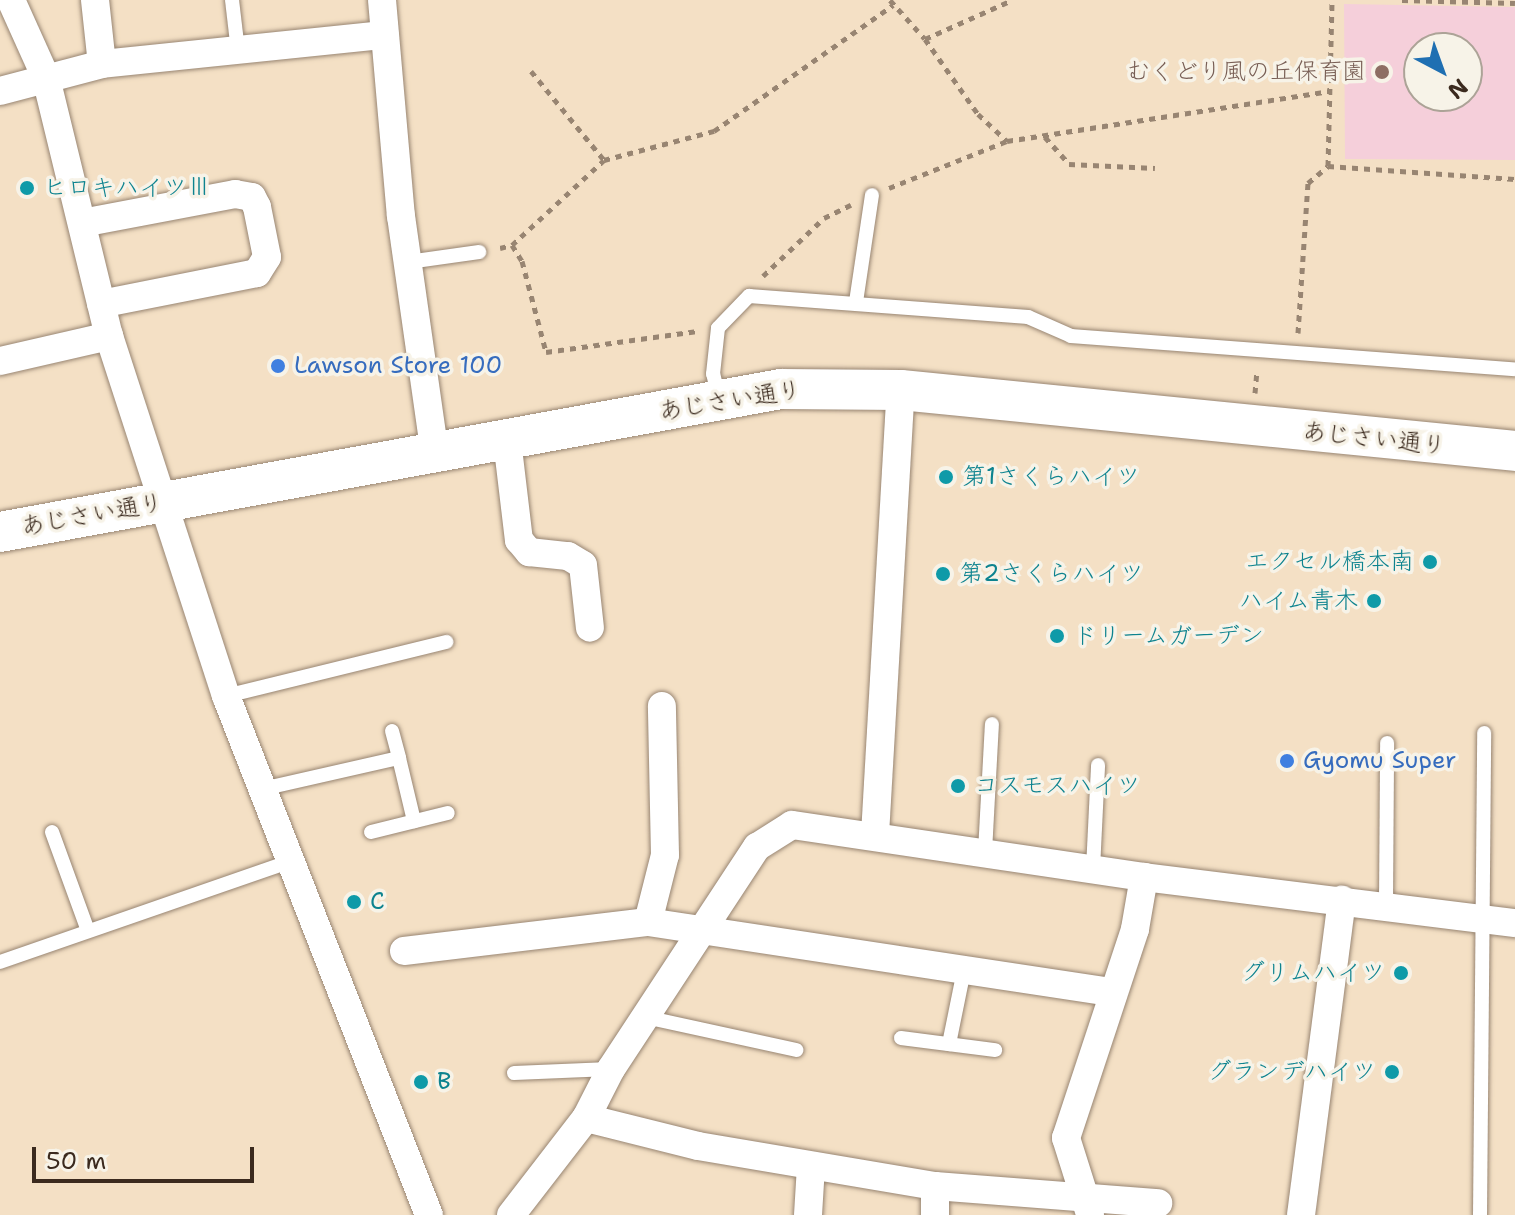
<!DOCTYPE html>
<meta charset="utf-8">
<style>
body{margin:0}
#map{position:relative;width:1515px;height:1215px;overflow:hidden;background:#f4e0c5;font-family:"Shantell Sans","Klee One",sans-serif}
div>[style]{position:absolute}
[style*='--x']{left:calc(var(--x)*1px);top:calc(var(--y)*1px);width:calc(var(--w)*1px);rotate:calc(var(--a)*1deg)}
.built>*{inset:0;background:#f5cfda}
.path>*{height:5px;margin-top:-2.5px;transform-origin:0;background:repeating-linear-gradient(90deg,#988572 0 6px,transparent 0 12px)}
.roads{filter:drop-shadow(0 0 2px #988572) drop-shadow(0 0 2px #988572)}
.lane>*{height:14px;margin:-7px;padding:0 7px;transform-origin:7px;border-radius:7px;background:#fff}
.street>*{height:28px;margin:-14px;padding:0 14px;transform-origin:14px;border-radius:14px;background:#fff}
.secondary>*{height:40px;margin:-20px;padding:0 20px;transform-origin:20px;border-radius:20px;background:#fff}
.dots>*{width:22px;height:22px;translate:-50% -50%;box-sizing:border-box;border:4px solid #f7f3e8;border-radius:50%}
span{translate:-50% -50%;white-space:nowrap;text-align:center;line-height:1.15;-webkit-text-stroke:7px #f7f3e8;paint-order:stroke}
.education-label{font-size:24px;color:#785e54}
.right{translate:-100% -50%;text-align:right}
.culture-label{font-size:24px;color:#0d838f}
.left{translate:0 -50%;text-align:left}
.shop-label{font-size:24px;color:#366cbe}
.street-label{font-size:24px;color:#3b2a1e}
.north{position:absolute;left:1403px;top:32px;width:80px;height:80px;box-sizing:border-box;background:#f7f3e8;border:2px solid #aca397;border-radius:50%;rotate:139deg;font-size:22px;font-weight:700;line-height:32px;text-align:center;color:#3b2a1e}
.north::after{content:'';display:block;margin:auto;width:28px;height:36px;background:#1f6fb2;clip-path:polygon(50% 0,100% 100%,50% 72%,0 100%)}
.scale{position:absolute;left:32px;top:1147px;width:222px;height:36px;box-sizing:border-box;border:4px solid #3b2a1e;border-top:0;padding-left:10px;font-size:24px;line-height:28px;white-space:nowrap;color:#3b2a1e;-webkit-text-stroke:6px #f7f3e8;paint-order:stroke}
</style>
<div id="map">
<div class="built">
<div style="clip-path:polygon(evenodd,1344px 4px,1515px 7px,1515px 160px,1345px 159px,1344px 4px,1419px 48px,1467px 48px,1467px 96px,1419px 96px,1419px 48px)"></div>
</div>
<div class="path">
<div style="--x:890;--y:0;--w:52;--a:48.1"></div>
<div style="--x:925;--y:39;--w:95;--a:-24.1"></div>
<div style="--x:1402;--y:0;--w:113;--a:1.5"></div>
<div style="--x:925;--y:39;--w:92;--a:54.8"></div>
<div style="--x:978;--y:114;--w:40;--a:43"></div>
<div style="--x:1007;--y:141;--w:327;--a:-8.8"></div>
<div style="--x:531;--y:71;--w:115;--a:50.6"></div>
<div style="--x:1045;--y:137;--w:36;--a:48"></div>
<div style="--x:1069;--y:164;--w:86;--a:2.7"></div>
<div style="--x:1328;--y:166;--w:187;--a:4"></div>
<div style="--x:889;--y:188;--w:127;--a:-21.7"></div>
<div style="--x:512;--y:245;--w:19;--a:58"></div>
<div style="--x:522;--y:261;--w:94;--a:75.2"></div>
<div style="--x:546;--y:352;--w:153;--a:-7.9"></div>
<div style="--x:500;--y:248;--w:12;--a:-14"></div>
<div style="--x:512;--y:245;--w:125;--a:-42.7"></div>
<div style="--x:604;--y:160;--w:114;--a:-14.8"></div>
<div style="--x:714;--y:131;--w:219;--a:-35.1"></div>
<div style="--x:763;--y:276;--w:84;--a:-43.6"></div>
<div style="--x:824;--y:218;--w:30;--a:-26"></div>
<div style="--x:1298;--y:333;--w:150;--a:-86.2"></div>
<div style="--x:1308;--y:183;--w:26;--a:-40"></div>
<div style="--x:1328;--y:166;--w:166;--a:-88.6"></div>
<div style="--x:1255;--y:393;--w:22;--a:-85"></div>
</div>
<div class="roads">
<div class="lane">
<div style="--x:232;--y:0;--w:51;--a:83.3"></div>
<div style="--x:408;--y:262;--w:72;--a:-8"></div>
<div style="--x:856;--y:302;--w:108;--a:-81.5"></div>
<div style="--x:719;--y:399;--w:26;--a:-103"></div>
<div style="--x:713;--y:374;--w:46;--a:-83.8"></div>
<div style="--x:718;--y:328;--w:45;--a:-45.9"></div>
<div style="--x:749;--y:296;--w:280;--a:4.3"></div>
<div style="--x:1028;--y:317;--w:47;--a:23.8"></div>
<div style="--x:1071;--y:336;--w:445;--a:4.3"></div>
<div style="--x:226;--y:696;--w:227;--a:-13.8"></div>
<div style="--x:392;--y:731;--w:28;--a:75"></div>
<div style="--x:262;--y:789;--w:140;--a:-12.8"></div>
<div style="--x:399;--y:758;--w:65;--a:76.6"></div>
<div style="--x:52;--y:832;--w:105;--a:70"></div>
<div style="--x:371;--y:832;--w:79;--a:-13.9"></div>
<div style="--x:985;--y:852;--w:128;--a:-86.9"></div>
<div style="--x:1093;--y:869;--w:104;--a:-87.2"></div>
<div style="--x:1386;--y:904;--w:161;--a:-89.6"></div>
<div style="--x:0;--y:962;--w:308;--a:-19.1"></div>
<div style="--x:645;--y:1017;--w:155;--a:12.3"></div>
<div style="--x:901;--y:1038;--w:95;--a:7.3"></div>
<div style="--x:949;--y:1044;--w:76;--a:-78.5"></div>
<div style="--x:514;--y:1073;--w:96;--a:-2.4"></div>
<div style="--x:1480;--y:1215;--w:482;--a:-89.5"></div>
</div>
<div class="street">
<div style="--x:11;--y:0;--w:85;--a:65.8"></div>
<div style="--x:46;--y:78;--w:266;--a:76.3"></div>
<div style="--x:109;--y:336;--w:379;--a:72"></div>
<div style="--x:226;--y:696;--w:557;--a:68.64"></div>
<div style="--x:95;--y:0;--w:64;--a:83.8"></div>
<div style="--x:382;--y:0;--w:217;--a:85"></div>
<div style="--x:401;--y:216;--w:240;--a:81.9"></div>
<div style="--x:0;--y:91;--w:106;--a:-14.8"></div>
<div style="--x:102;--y:64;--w:284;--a:-5.9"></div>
<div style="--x:82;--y:223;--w:156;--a:-10.7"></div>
<div style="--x:235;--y:194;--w:17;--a:10"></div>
<div style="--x:252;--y:197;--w:11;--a:63"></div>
<div style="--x:257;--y:207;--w:51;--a:78.7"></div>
<div style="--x:267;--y:257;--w:19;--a:122"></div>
<div style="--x:257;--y:273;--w:159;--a:168.8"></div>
<div style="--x:0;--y:361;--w:112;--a:-12.9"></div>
<div style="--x:507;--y:440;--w:101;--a:83.2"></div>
<div style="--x:519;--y:540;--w:16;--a:50"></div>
<div style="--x:529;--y:552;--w:39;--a:6"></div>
<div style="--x:568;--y:556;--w:17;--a:31"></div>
<div style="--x:583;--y:565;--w:63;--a:83.7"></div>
<div style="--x:875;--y:835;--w:446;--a:-86.7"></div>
<div style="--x:648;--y:922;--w:69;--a:-75.8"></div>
<div style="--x:665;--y:855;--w:149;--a:-91.2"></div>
<div style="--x:404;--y:951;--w:246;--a:-6.8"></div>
<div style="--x:648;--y:922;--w:467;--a:8.6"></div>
<div style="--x:586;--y:1118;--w:115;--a:14"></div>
<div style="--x:698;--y:1146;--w:240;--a:9.6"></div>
<div style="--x:935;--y:1186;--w:224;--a:4.4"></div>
<div style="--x:1090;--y:1214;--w:80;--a:-107.5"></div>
<div style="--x:1066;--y:1138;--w:220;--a:-71.7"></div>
<div style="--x:1135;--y:929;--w:53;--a:-80.2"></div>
<div style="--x:511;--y:1215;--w:123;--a:-52.3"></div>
<div style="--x:586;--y:1118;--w:55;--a:-63"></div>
<div style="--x:611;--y:1069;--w:266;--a:-56.7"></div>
<div style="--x:757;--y:847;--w:41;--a:-32.2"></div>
<div style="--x:792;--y:825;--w:356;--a:8.4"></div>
<div style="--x:1144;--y:877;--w:374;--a:7.1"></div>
<div style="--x:808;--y:1215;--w:49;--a:-86.5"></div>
<div style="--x:935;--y:1215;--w:29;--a:-90"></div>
<div style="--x:1301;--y:1215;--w:318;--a:-82.6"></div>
</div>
<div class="secondary">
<div style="--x:0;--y:532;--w:794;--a:-10.38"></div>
<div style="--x:781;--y:389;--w:120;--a:0.5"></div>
<div style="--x:901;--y:390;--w:617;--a:5.67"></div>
</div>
</div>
<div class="dots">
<div style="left:1382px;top:72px;background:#8d6e63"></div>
<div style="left:27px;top:188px;background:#0f9aa8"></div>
<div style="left:278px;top:366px;background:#3f7fe0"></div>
<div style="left:946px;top:477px;background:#0f9aa8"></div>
<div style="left:1430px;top:562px;background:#0f9aa8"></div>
<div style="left:943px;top:574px;background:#0f9aa8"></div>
<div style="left:1374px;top:601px;background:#0f9aa8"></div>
<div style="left:1057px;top:636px;background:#0f9aa8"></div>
<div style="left:1287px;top:761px;background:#3f7fe0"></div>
<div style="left:958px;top:786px;background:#0f9aa8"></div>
<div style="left:354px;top:902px;background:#0f9aa8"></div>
<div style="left:1401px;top:973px;background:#0f9aa8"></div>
<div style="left:1392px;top:1072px;background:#0f9aa8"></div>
<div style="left:421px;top:1082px;background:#0f9aa8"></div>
</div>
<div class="education-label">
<span class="right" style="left:1366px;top:72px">むくどり風の丘保育園</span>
</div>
<div class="culture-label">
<span class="left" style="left:43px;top:188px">ヒロキハイツⅢ</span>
<span class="left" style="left:962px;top:477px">第1さくらハイツ</span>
<span class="right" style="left:1414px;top:562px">エクセル橋本南</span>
<span class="left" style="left:959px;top:574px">第2さくらハイツ</span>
<span class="right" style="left:1358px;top:601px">ハイム青木</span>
<span class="left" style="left:1073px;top:636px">ドリームガーデン</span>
<span class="left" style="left:974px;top:786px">コスモスハイツ</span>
<span class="left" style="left:370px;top:902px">C</span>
<span class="right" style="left:1385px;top:973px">グリムハイツ</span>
<span class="right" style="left:1376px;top:1072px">グランデハイツ</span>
<span class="left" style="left:437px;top:1082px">B</span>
</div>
<div class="shop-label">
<span class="left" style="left:294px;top:366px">Lawson Store 100</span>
<span class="left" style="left:1303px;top:761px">Gyomu Super</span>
</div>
<div class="street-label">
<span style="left:730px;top:401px;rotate:-9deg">あじさい通り</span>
<span style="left:1374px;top:439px;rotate:6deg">あじさい通り</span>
<span style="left:92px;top:515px;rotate:-10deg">あじさい通り</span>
</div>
<div class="north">N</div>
<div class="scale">50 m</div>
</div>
